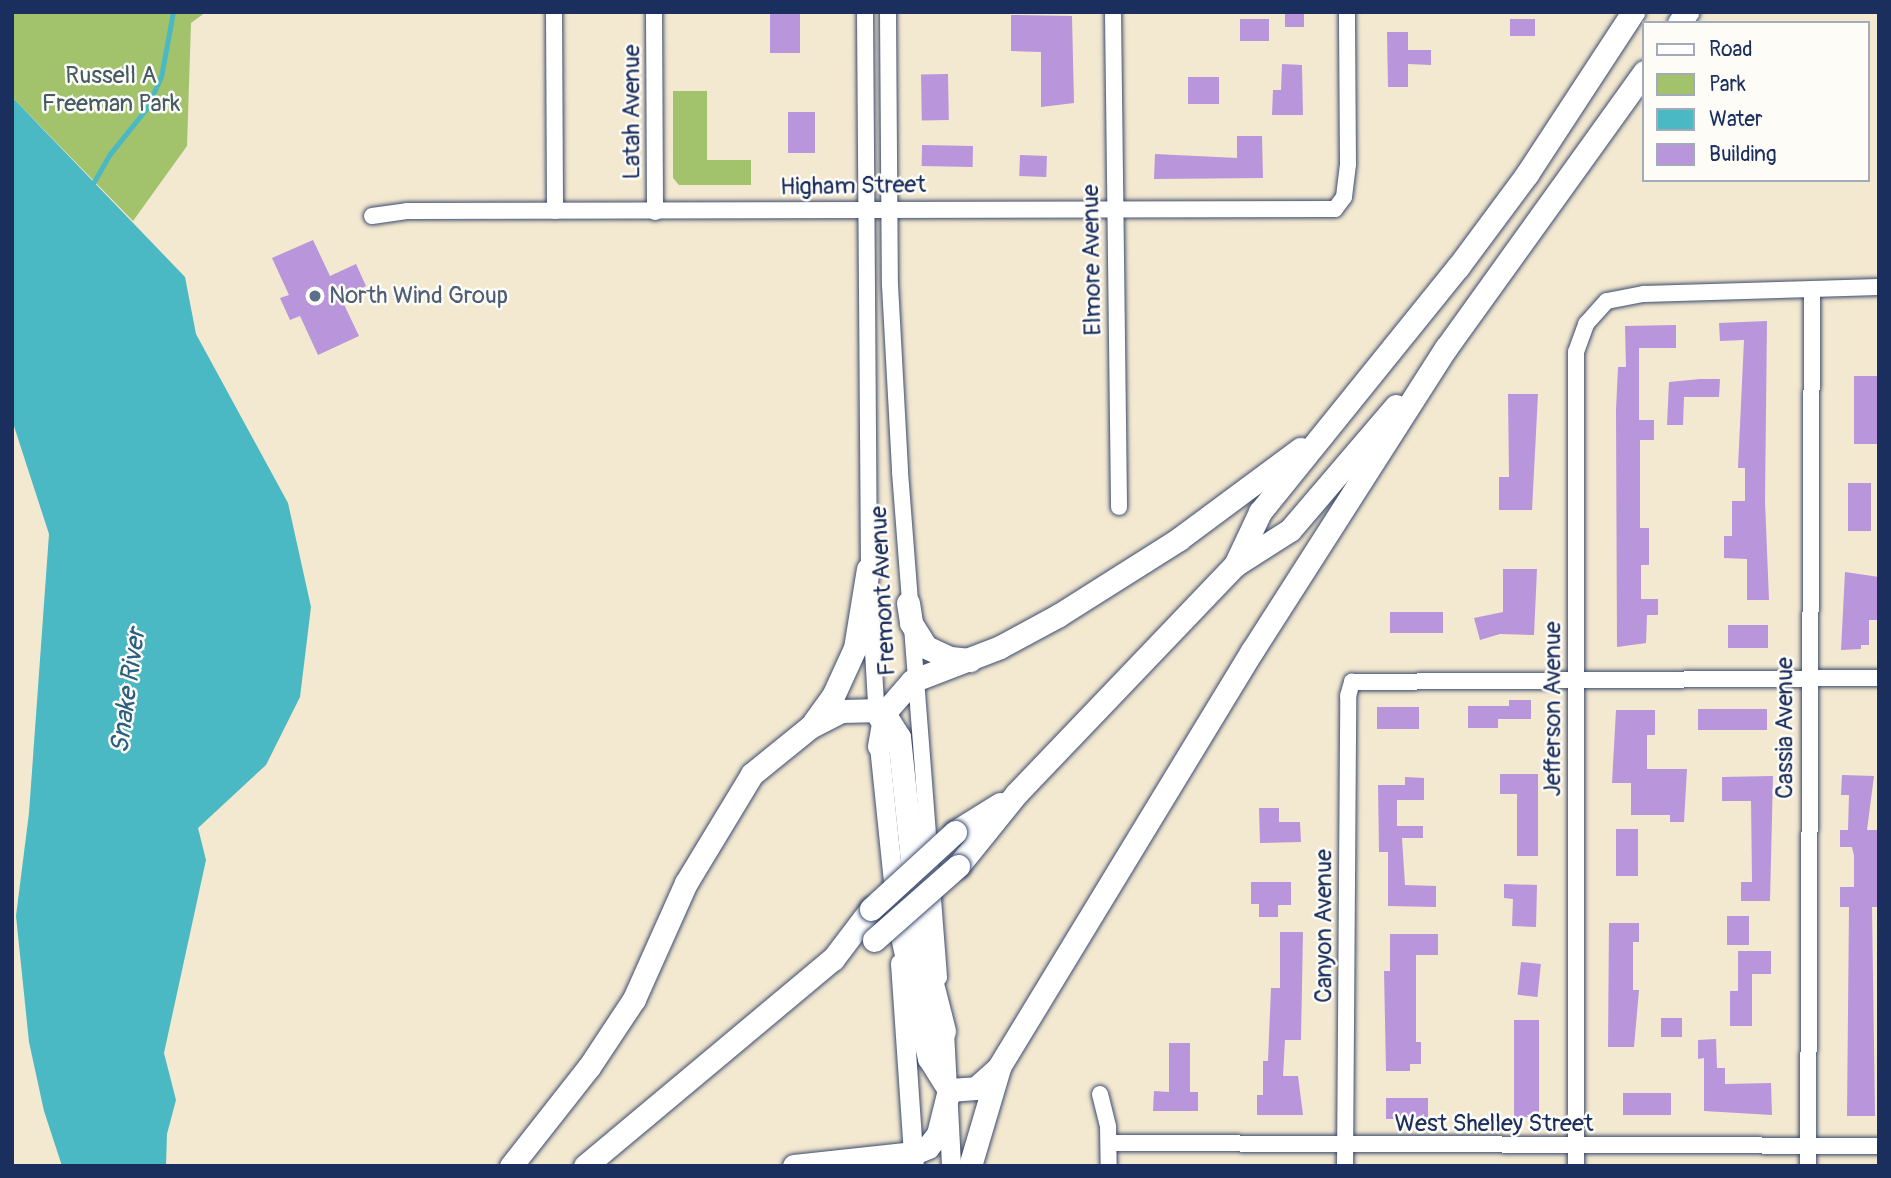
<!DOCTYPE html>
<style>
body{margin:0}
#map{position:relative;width:1891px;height:1178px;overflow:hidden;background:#f3e8d0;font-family:Pangolin,sans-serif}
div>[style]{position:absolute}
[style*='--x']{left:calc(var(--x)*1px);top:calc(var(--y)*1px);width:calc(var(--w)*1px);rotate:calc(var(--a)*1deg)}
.green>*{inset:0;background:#a2c36b}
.water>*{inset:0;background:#4ab9c3}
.stream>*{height:4.5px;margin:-2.25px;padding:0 2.25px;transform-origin:2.25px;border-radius:2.25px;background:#4ab9c3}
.building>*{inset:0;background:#b995dc;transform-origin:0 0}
.roads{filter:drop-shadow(0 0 2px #3b4b6f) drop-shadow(0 0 2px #3b4b6f)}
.minor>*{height:16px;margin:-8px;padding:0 8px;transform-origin:8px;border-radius:8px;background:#fff}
.major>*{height:19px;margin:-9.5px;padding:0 9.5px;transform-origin:9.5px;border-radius:9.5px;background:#fff}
.highway>*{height:23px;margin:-11.5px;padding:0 11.5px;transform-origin:11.5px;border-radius:11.5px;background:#fff}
.bridges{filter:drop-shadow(0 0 2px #3b4b6f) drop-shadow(0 0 2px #3b4b6f)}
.highway-bridge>*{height:23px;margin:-11.5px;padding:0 11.5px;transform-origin:11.5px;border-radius:11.5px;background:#fff}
.dots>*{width:19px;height:19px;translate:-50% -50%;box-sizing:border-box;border:4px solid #fdfcf7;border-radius:50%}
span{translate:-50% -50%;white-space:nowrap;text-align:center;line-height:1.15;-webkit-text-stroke:5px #fdfcf7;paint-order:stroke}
.park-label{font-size:24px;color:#445b62}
.street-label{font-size:24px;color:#1b2f5e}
.service-label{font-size:24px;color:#4e5e75}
.left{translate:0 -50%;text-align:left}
.water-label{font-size:26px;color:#2b5f81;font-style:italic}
.frame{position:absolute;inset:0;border:14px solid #1b2f5e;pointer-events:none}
.legend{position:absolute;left:1642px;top:21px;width:228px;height:161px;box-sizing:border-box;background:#fdfcf7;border:2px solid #a3aaba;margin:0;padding:9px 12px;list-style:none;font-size:21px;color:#1b2f5e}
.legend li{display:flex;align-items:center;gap:14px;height:35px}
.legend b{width:35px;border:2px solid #a3aaba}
</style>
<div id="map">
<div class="green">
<div style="clip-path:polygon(12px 12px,206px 12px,191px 23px,187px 146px,133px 221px,12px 97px)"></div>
<div style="clip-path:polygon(673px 91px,707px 91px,707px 160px,751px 160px,751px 185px,679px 185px,673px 178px)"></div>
</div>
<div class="water">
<div style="clip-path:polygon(12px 97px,185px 277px,196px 334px,288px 503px,311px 607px,300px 697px,266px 765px,198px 828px,206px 860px,164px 1053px,176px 1100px,167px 1134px,166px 1166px,62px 1166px,44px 1111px,29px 1042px,16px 916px,29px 813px,49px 534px,12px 420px)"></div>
</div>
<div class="stream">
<div style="--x:92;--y:185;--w:36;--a:-60"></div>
<div style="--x:110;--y:154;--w:59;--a:-51.2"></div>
<div style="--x:147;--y:108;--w:34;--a:-66"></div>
<div style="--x:161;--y:77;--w:66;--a:-79.5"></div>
</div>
<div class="building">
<div style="left:770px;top:12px;width:30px;height:41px"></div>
<div style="left:1285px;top:12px;width:19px;height:15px"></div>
<div style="clip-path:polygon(1011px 15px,1072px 16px,1074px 103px,1041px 107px,1041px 52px,1011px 51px)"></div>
<div style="left:1240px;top:19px;width:29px;height:22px"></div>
<div style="left:1510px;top:19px;width:25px;height:17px"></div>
<div style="clip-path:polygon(1387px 32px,1408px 32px,1408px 50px,1431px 50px,1431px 65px,1408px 64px,1408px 87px,1388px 87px)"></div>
<div style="clip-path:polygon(1282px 64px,1302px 65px,1303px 115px,1272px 115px,1273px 90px,1281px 90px)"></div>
<div style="left:948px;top:74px;width:46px;height:27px;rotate:89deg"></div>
<div style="left:1188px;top:77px;width:31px;height:27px"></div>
<div style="left:788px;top:112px;width:27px;height:41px"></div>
<div style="clip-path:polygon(1237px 136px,1262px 136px,1263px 178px,1154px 179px,1155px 154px,1237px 158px)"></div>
<div style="left:922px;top:145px;width:51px;height:21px;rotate:1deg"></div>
<div style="left:1020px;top:155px;width:27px;height:21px;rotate:2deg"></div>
<div style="clip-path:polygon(313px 240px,330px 276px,356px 264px,366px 286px,341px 298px,359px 336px,318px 355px,300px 316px,290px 320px,280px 298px,289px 295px,272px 258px)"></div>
<div style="clip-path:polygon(1767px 321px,1765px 501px,1769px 600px,1747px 600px,1747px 559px,1724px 558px,1724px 536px,1732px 536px,1732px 501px,1745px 501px,1745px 468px,1738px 468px,1744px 340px,1720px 341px,1719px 323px)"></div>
<div style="clip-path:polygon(1676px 325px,1676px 348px,1639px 348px,1639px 420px,1654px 420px,1654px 440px,1640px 440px,1640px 528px,1649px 528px,1649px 565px,1641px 565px,1641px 599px,1658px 599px,1658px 615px,1647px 615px,1646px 643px,1617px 647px,1616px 410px,1618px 367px,1626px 367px,1625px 326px)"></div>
<div style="left:1854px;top:376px;width:25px;height:68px"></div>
<div style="clip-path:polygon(1700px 379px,1720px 379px,1719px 397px,1684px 397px,1683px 425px,1667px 425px,1669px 382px)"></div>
<div style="clip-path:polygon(1508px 394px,1538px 394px,1532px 510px,1499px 510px,1499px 477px,1509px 477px)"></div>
<div style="left:1848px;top:483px;width:23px;height:48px"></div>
<div style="clip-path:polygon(1503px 569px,1537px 569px,1534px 635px,1500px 634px,1480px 640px,1474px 618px,1503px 612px)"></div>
<div style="clip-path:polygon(1845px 572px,1879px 577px,1879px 620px,1869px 620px,1869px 645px,1861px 645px,1861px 649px,1841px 650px)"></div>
<div style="left:1390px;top:612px;width:53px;height:21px"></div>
<div style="left:1728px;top:625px;width:40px;height:23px"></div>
<div style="clip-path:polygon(1509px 700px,1531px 700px,1531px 719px,1498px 719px,1498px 728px,1468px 728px,1468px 706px,1509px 706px)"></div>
<div style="left:1377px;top:707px;width:42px;height:22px"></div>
<div style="left:1767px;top:709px;width:21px;height:69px;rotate:90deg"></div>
<div style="clip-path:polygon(1616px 710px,1655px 710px,1655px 735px,1647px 735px,1647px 769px,1687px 769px,1684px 822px,1670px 822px,1670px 815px,1631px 815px,1631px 783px,1612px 783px)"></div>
<div style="clip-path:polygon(1500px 774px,1538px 774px,1538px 856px,1517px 856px,1517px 794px,1500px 794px)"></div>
<div style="clip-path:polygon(1842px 775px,1874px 776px,1867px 830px,1879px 830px,1879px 907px,1872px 907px,1875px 1116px,1847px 1116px,1849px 907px,1840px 907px,1840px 887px,1854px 887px,1854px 856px,1852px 847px,1840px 847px,1840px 830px,1848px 830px,1849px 795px,1841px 795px)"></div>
<div style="clip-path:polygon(1773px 776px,1770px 901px,1741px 901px,1741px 882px,1752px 882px,1751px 801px,1722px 801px,1722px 777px)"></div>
<div style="clip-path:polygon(1405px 777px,1424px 778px,1424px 800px,1397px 800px,1397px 826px,1423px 826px,1423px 838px,1402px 838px,1405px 885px,1436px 886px,1436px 907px,1388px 906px,1388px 852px,1379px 852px,1378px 785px,1405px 785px)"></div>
<div style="clip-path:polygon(1259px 808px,1279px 808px,1279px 822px,1300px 822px,1301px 842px,1260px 843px)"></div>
<div style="left:1616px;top:829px;width:22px;height:47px"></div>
<div style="clip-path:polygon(1251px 882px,1291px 882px,1291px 905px,1278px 905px,1278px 917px,1259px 917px,1259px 904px,1251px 904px)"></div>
<div style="clip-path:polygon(1504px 884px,1537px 885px,1536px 927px,1512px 926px,1513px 899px,1504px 898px)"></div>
<div style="left:1727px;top:916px;width:22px;height:29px"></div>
<div style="clip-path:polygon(1609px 923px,1639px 923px,1639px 942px,1633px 942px,1633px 990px,1639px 990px,1634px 1047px,1608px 1047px)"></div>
<div style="clip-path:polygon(1280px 932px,1303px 932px,1301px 1040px,1285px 1040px,1283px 1076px,1298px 1076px,1303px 1115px,1257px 1115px,1257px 1095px,1263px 1095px,1263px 1061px,1268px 1061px,1271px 988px,1280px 988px)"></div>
<div style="clip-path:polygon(1390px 934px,1438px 934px,1438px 955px,1416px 955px,1416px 1042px,1421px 1042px,1421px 1064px,1410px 1064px,1410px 1071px,1386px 1071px,1384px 971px,1390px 971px)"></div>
<div style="clip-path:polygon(1738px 951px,1771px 951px,1771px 974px,1752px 974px,1752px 1026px,1730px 1026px,1730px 991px,1738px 991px)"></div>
<div style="left:1521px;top:962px;width:20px;height:33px;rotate:6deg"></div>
<div style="left:1661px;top:1018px;width:21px;height:19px"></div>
<div style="left:1514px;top:1020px;width:25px;height:97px"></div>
<div style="clip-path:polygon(1716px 1039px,1717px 1068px,1725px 1068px,1725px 1084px,1771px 1083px,1772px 1115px,1704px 1111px,1704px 1058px,1698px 1059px,1698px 1040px)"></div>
<div style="clip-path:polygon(1169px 1043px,1190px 1043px,1190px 1092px,1198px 1092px,1198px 1111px,1153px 1111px,1154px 1091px,1169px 1092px)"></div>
<div style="left:1623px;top:1093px;width:48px;height:22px"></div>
<div style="left:1386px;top:1098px;width:42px;height:21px"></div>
</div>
<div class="roads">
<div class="minor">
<div style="--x:554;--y:12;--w:199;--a:89.7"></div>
<div style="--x:654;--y:12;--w:200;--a:89.7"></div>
<div style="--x:865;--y:12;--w:565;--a:89.59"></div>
<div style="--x:888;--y:12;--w:273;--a:89.6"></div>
<div style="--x:890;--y:285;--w:187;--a:86.9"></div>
<div style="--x:900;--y:472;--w:507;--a:85.58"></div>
<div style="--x:1113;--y:12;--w:495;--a:89.3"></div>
<div style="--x:372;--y:216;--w:35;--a:-8"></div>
<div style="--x:407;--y:211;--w:928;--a:-0.12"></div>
<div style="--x:1335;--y:209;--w:15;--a:-53"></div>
<div style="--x:1344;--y:197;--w:33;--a:-83"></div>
<div style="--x:1348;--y:164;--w:152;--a:-90.4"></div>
<div style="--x:870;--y:599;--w:121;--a:86.7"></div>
<div style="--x:1100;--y:1094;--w:34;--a:76"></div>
<div style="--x:1108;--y:1127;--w:39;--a:89"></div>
<div style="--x:1109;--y:1143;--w:770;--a:0.22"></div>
<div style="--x:1345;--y:1166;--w:470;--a:-89.6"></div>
<div style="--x:1348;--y:696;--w:15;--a:-74"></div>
<div style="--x:1352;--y:682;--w:527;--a:-0.43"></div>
<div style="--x:1576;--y:1166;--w:814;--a:-90"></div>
<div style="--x:1576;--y:352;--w:30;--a:-70"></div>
<div style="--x:1586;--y:324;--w:31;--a:-48"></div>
<div style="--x:1607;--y:301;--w:38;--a:-11"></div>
<div style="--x:1644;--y:294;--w:235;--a:-1.7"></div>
<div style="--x:1808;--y:1166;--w:876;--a:-89.74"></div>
</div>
<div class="major">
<div style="--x:879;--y:746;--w:185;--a:84.1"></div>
<div style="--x:900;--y:963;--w:203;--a:86.1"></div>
<div style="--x:944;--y:1031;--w:135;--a:87"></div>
</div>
<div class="highway">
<div style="--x:1679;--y:23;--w:14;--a:-54"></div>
<div style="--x:1235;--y:565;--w:59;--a:-64.7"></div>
<div style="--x:1260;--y:512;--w:315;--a:-51.1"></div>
<div style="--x:1458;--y:267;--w:116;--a:-53.4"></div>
<div style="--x:1527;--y:174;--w:194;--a:-56.8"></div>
<div style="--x:908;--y:603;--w:20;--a:81"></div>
<div style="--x:911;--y:623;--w:28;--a:58"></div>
<div style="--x:926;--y:647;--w:26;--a:25"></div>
<div style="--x:950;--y:658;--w:20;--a:6"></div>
<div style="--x:814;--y:722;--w:32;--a:-54"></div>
<div style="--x:833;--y:696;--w:53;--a:-65.4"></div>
<div style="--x:855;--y:648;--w:80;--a:-80.7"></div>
<div style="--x:879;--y:746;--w:35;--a:-80"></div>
<div style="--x:885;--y:712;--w:41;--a:-48.9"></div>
<div style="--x:912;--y:681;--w:94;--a:-21.1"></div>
<div style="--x:1000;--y:647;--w:67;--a:-28.5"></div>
<div style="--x:1059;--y:615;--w:142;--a:-32.3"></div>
<div style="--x:1179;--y:539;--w:151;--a:-36.6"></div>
<div style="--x:955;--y:832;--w:53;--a:-31.9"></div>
<div style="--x:958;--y:866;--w:94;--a:-51.1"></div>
<div style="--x:1017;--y:793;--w:315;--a:-46.3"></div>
<div style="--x:1235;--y:565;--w:65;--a:-32.5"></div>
<div style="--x:1290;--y:530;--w:163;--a:-49.5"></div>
<div style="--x:897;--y:914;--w:148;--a:77.5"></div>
<div style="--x:929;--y:1058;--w:38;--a:58"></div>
<div style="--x:949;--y:1090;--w:27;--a:-4"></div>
<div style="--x:976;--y:1088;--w:31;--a:-42"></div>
<div style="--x:999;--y:1067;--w:487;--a:-58.7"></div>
<div style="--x:1252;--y:651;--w:360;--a:-57.4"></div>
<div style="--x:1446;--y:348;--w:340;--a:-54.3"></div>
<div style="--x:511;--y:1166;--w:126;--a:-51.8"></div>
<div style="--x:589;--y:1067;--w:82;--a:-56.5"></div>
<div style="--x:634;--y:999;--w:127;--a:-65.9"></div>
<div style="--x:686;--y:883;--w:127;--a:-58.8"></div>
<div style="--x:752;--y:774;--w:75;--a:-39"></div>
<div style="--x:810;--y:727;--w:35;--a:-27"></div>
<div style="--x:841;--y:711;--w:41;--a:-1.4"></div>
<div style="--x:882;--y:710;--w:32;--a:58"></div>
<div style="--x:899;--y:737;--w:200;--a:84"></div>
<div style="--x:920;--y:936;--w:98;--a:75.8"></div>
<div style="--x:585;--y:1166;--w:323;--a:-39.9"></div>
<div style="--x:833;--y:959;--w:63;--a:-52.8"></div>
<div style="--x:794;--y:1166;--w:121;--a:-6.2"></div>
<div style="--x:914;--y:1153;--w:15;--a:-23"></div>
<div style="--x:928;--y:1147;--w:16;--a:-52"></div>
<div style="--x:938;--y:1134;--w:45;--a:-76"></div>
<div style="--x:970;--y:1166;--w:102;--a:-73.5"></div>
</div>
</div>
<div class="bridges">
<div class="highway-bridge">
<div style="--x:871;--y:909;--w:114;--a:-42.5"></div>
<div style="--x:874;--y:940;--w:112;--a:-41.4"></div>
</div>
</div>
<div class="dots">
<div style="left:315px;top:296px;background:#5c6f8a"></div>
</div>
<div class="park-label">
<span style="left:111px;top:90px">Russell A<br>Freeman Park</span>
</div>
<div class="street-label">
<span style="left:632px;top:112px;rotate:-90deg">Latah Avenue</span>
<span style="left:853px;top:186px;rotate:-1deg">Higham Street</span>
<span style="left:1092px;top:260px;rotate:-91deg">Elmore Avenue</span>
<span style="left:883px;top:591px;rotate:-93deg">Fremont Avenue</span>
<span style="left:1553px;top:709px;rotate:-90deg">Jefferson Avenue</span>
<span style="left:1785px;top:728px;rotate:-90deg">Cassia Avenue</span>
<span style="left:1324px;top:926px;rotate:-90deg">Canyon Avenue</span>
<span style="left:1494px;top:1124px">West Shelley Street</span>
</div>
<div class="service-label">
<span class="left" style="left:329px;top:296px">North Wind Group</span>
</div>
<div class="water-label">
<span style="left:129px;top:691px;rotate:-82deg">Snake River</span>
</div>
<div class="frame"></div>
<ul class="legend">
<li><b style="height:9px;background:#fff"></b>Road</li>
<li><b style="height:19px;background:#a2c36b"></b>Park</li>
<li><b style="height:19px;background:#4ab9c3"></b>Water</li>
<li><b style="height:19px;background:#b995dc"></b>Building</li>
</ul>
</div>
